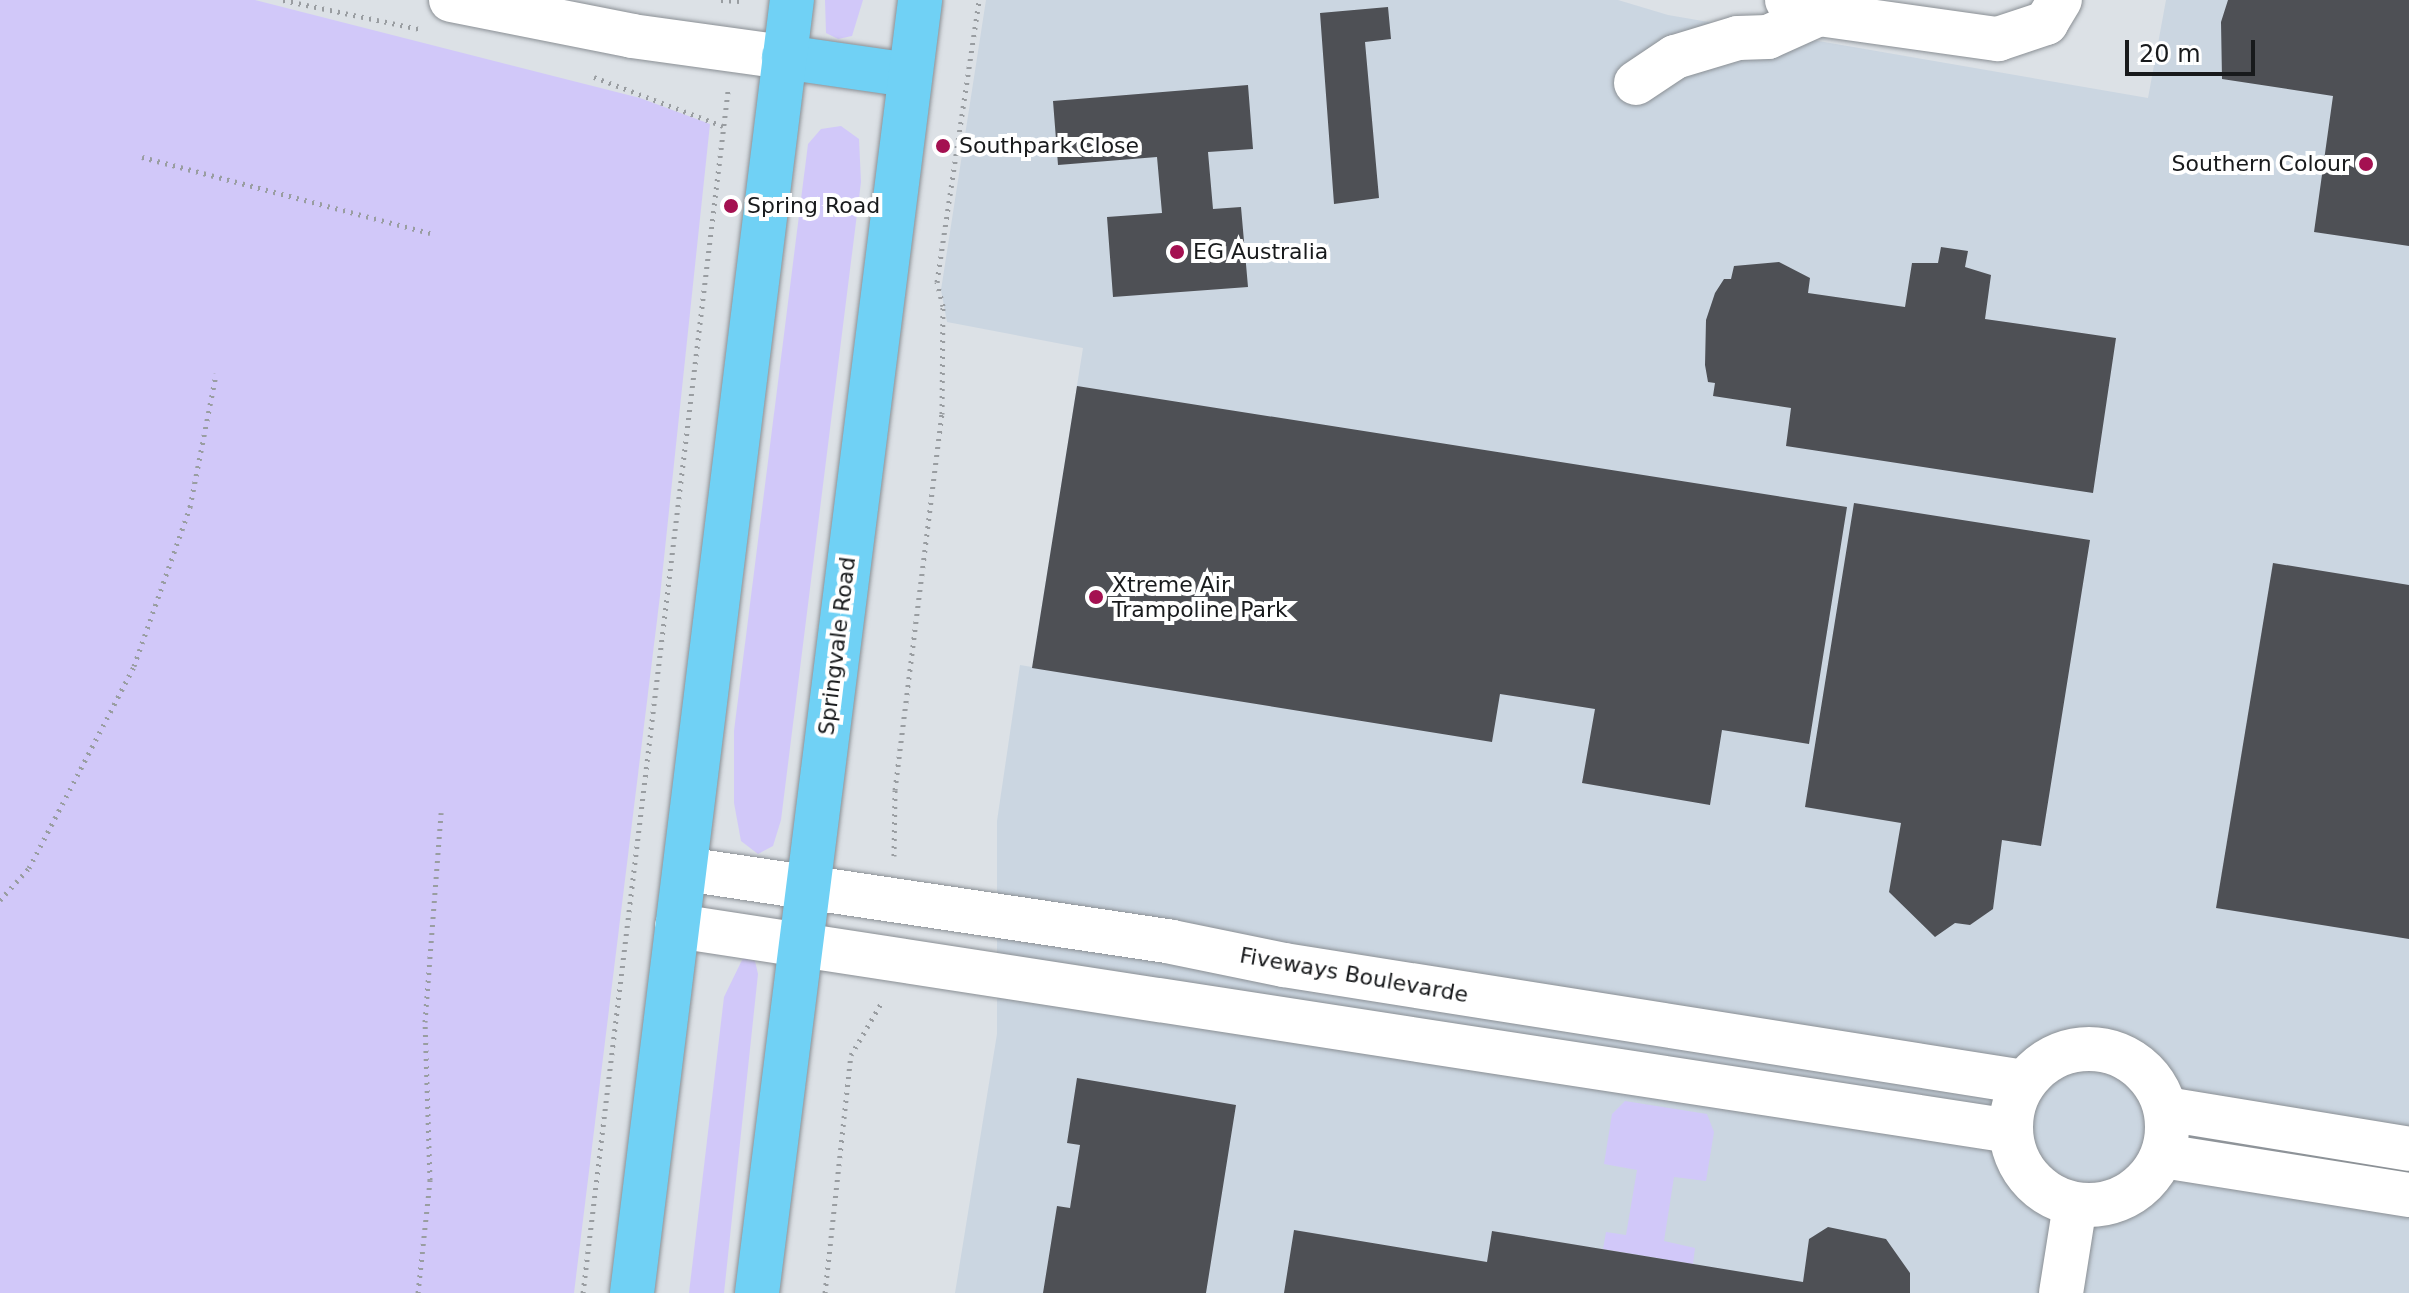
<!DOCTYPE html>
<style>
body{margin:0}
#map{position:relative;width:2409px;height:1293px;overflow:hidden;background:#dce1e6;font-family:"DejaVu Sans",sans-serif}
div>[style]{position:absolute}
[style*='--x']{left:calc(var(--x)*1px);top:calc(var(--y)*1px);width:calc(var(--w)*1px);rotate:calc(var(--a)*1deg)}
.built>*{inset:0;background:#cbd6e1}
.green>*{inset:0;background:#d1c8f9}
.building>*{inset:0;background:#4e5055}
.path>*{height:5px;margin-top:-2.5px;transform-origin:0;background:repeating-linear-gradient(90deg,#999da1 0 2px,transparent 0 8px)}
.roads{filter:drop-shadow(0 0 2px #8a8f94) drop-shadow(0 0 2px #8a8f94)}
.street>*{height:44px;margin:-22px;padding:0 22px;transform-origin:22px;border-radius:22px;background:#fff}
.street>.ring{margin:-22px;padding:0;box-sizing:content-box;background:none;border:44px solid #fff;border-radius:50%}
.highway>*{height:44px;margin:-22px;padding:0 22px;transform-origin:22px;border-radius:22px;background:#70d1f5}
.dots>*{width:22px;height:22px;translate:-50% -50%;box-sizing:border-box;border:4px solid #fff;border-radius:50%}
span{translate:-50% -50%;white-space:nowrap;text-align:center;line-height:1.15;-webkit-text-stroke:8px #fff;paint-order:stroke}
.poi-label{font-size:22px;color:#181a1c}
.left{translate:0 -50%;text-align:left}
.right{translate:-100% -50%;text-align:right}
.street-label{font-size:22px;color:#181a1c}
.scale{position:absolute;left:2125px;top:40px;width:130px;height:36px;box-sizing:border-box;border:4px solid #181a1c;border-top:0;padding-left:10px;font-size:24px;line-height:28px;white-space:nowrap;color:#181a1c;-webkit-text-stroke:6px #fff;paint-order:stroke}
</style>
<div id="map">
<div class="built">
<div style="clip-path:polygon(986px 0,1618px 0,1668px 15px,2148px 98px,2166px 0,2409px 0,2409px 1293px,955px 1293px,997px 1034px,997px 821px,1020px 665px,1032px 667px,1083px 348px,947px 322px,941px 290px)"></div>
</div>
<div class="green">
<div style="clip-path:polygon(0 0,255px 0,640px 98px,710px 124px,660px 596px,574px 1293px,0 1293px)"></div>
<div style="clip-path:polygon(825px 0,863px 0,852px 36px,838px 39px,826px 33px)"></div>
<div style="clip-path:polygon(841px 126px,859px 139px,861px 182px,781px 820px,773px 846px,758px 854px,741px 841px,734px 803px,734px 731px,808px 144px,821px 129px)"></div>
<div style="clip-path:polygon(743px 958px,755px 961px,758px 974px,724px 1293px,689px 1293px,724px 997px)"></div>
<div style="clip-path:polygon(1625px 1101px,1707px 1114px,1714px 1132px,1706px 1181px,1674px 1177px,1664px 1241px,1695px 1248px,1693px 1264px,1603px 1249px,1606px 1232px,1626px 1235px,1637px 1170px,1604px 1164px,1612px 1114px)"></div>
</div>
<div class="building">
<div style="clip-path:polygon(2228px 0,2409px 0,2409px 246px,2314px 232px,2333px 96px,2222px 79px,2221px 22px)"></div>
<div style="clip-path:polygon(1388px 7px,1391px 39px,1365px 42px,1379px 198px,1334px 204px,1320px 13px)"></div>
<div style="clip-path:polygon(1248px 85px,1253px 149px,1208px 152px,1213px 209px,1241px 207px,1248px 287px,1113px 297px,1107px 217px,1162px 213px,1157px 157px,1058px 165px,1053px 101px)"></div>
<div style="clip-path:polygon(1941px 247px,1968px 251px,1965px 267px,1991px 275px,1985px 319px,2116px 338px,2093px 493px,1786px 446px,1791px 408px,1713px 396px,1715px 383px,1708px 382px,1705px 365px,1706px 320px,1715px 293px,1724px 279px,1731px 279px,1734px 266px,1779px 262px,1810px 278px,1808px 293px,1905px 307px,1912px 263px,1938px 263px)"></div>
<div style="clip-path:polygon(1077px 386px,1847px 507px,1809px 744px,1722px 730px,1710px 805px,1582px 783px,1595px 709px,1500px 694px,1492px 742px,1032px 668px)"></div>
<div style="clip-path:polygon(1854px 503px,2090px 540px,2041px 846px,2002px 840px,1993px 909px,1970px 925px,1955px 923px,1935px 937px,1889px 892px,1901px 823px,1805px 807px)"></div>
<div style="clip-path:polygon(2273px 563px,2409px 585px,2409px 939px,2216px 908px)"></div>
<div style="clip-path:polygon(1077px 1078px,1236px 1105px,1206px 1293px,1043px 1293px,1057px 1206px,1070px 1208px,1080px 1145px,1067px 1143px)"></div>
<div style="clip-path:polygon(1828px 1227px,1886px 1239px,1910px 1273px,1910px 1293px,1284px 1293px,1294px 1230px,1487px 1262px,1492px 1231px,1803px 1282px,1809px 1239px)"></div>
</div>
<div class="path">
<div style="--x:283;--y:0;--w:139;--a:12"></div>
<div style="--x:721;--y:0;--w:19;--a:3"></div>
<div style="--x:594;--y:77;--w:138;--a:20.8"></div>
<div style="--x:142;--y:157;--w:298;--a:14.8"></div>
<div style="--x:894;--y:856;--w:66;--a:-89.1"></div>
<div style="--x:895;--y:790;--w:379;--a:-82.9"></div>
<div style="--x:942;--y:414;--w:108;--a:-89.5"></div>
<div style="--x:943;--y:306;--w:25;--a:-104"></div>
<div style="--x:937;--y:282;--w:285;--a:-81.5"></div>
<div style="--x:0;--y:900;--w:43;--a:-47.8"></div>
<div style="--x:29;--y:868;--w:228;--a:-62.5"></div>
<div style="--x:134;--y:666;--w:169;--a:-70.6"></div>
<div style="--x:190;--y:507;--w:136;--a:-78.9"></div>
<div style="--x:418;--y:1293;--w:114;--a:-83.9"></div>
<div style="--x:430;--y:1180;--w:158;--a:-91.8"></div>
<div style="--x:425;--y:1022;--w:210;--a:-85.6"></div>
<div style="--x:583;--y:1293;--w:1211;--a:-83.12"></div>
<div style="--x:825;--y:1293;--w:239;--a:-83.8"></div>
<div style="--x:851;--y:1055;--w:61;--a:-59.7"></div>
</div>
<div class="roads">
<div class="street">
<div style="--x:451;--y:0;--w:185;--a:11.2"></div>
<div style="--x:632;--y:36;--w:153;--a:7.9"></div>
<div style="--x:1787;--y:0;--w:35;--a:24"></div>
<div style="--x:1819;--y:14;--w:181;--a:8"></div>
<div style="--x:1998;--y:39;--w:51;--a:-18.4"></div>
<div style="--x:2046;--y:23;--w:27;--a:-59"></div>
<div style="--x:1636;--y:83;--w:47;--a:-33.7"></div>
<div style="--x:1675;--y:57;--w:66;--a:-16.8"></div>
<div style="--x:1738;--y:38;--w:30;--a:-2"></div>
<div style="--x:1768;--y:37;--w:56;--a:-24.3"></div>
<div style="--x:685;--y:869;--w:492;--a:8.5"></div>
<div style="--x:1172;--y:942;--w:114;--a:11.6"></div>
<div style="--x:1284;--y:965;--w:749;--a:8.98"></div>
<div style="--x:677;--y:926;--w:1349;--a:8.74"></div>
<div class="ring" style="left:2011px;top:1049px;width:112px;height:112px"></div>
<div style="--x:2166;--y:1109;--w:246;--a:9.3"></div>
<div style="--x:2163;--y:1156;--w:249;--a:9"></div>
<div style="--x:2061;--y:1293;--w:89;--a:-81"></div>
</div>
<div class="highway">
<div style="--x:784;--y:57;--w:126;--a:8.2"></div>
<div style="--x:632;--y:1293;--w:1303;--a:-82.95"></div>
<div style="--x:757;--y:1293;--w:1303;--a:-82.81"></div>
</div>
</div>
<div class="dots">
<div style="left:943px;top:146px;background:#a41151"></div>
<div style="left:2366px;top:164px;background:#a41151"></div>
<div style="left:731px;top:206px;background:#a41151"></div>
<div style="left:1177px;top:252px;background:#a41151"></div>
<div style="left:1096px;top:597px;background:#a41151"></div>
</div>
<div class="poi-label">
<span class="left" style="left:959px;top:146px">Southpark Close</span>
<span class="right" style="left:2350px;top:164px">Southern Colour</span>
<span class="left" style="left:747px;top:206px">Spring Road</span>
<span class="left" style="left:1193px;top:252px">EG Australia</span>
<span class="left" style="left:1112px;top:597px">Xtreme Air<br>Trampoline Park</span>
</div>
<div class="street-label">
<span style="left:837px;top:646px;rotate:-83deg">Springvale Road</span>
<span style="left:1354px;top:975px;rotate:10deg">Fiveways Boulevarde</span>
</div>
<div class="scale">20 m</div>
</div>
